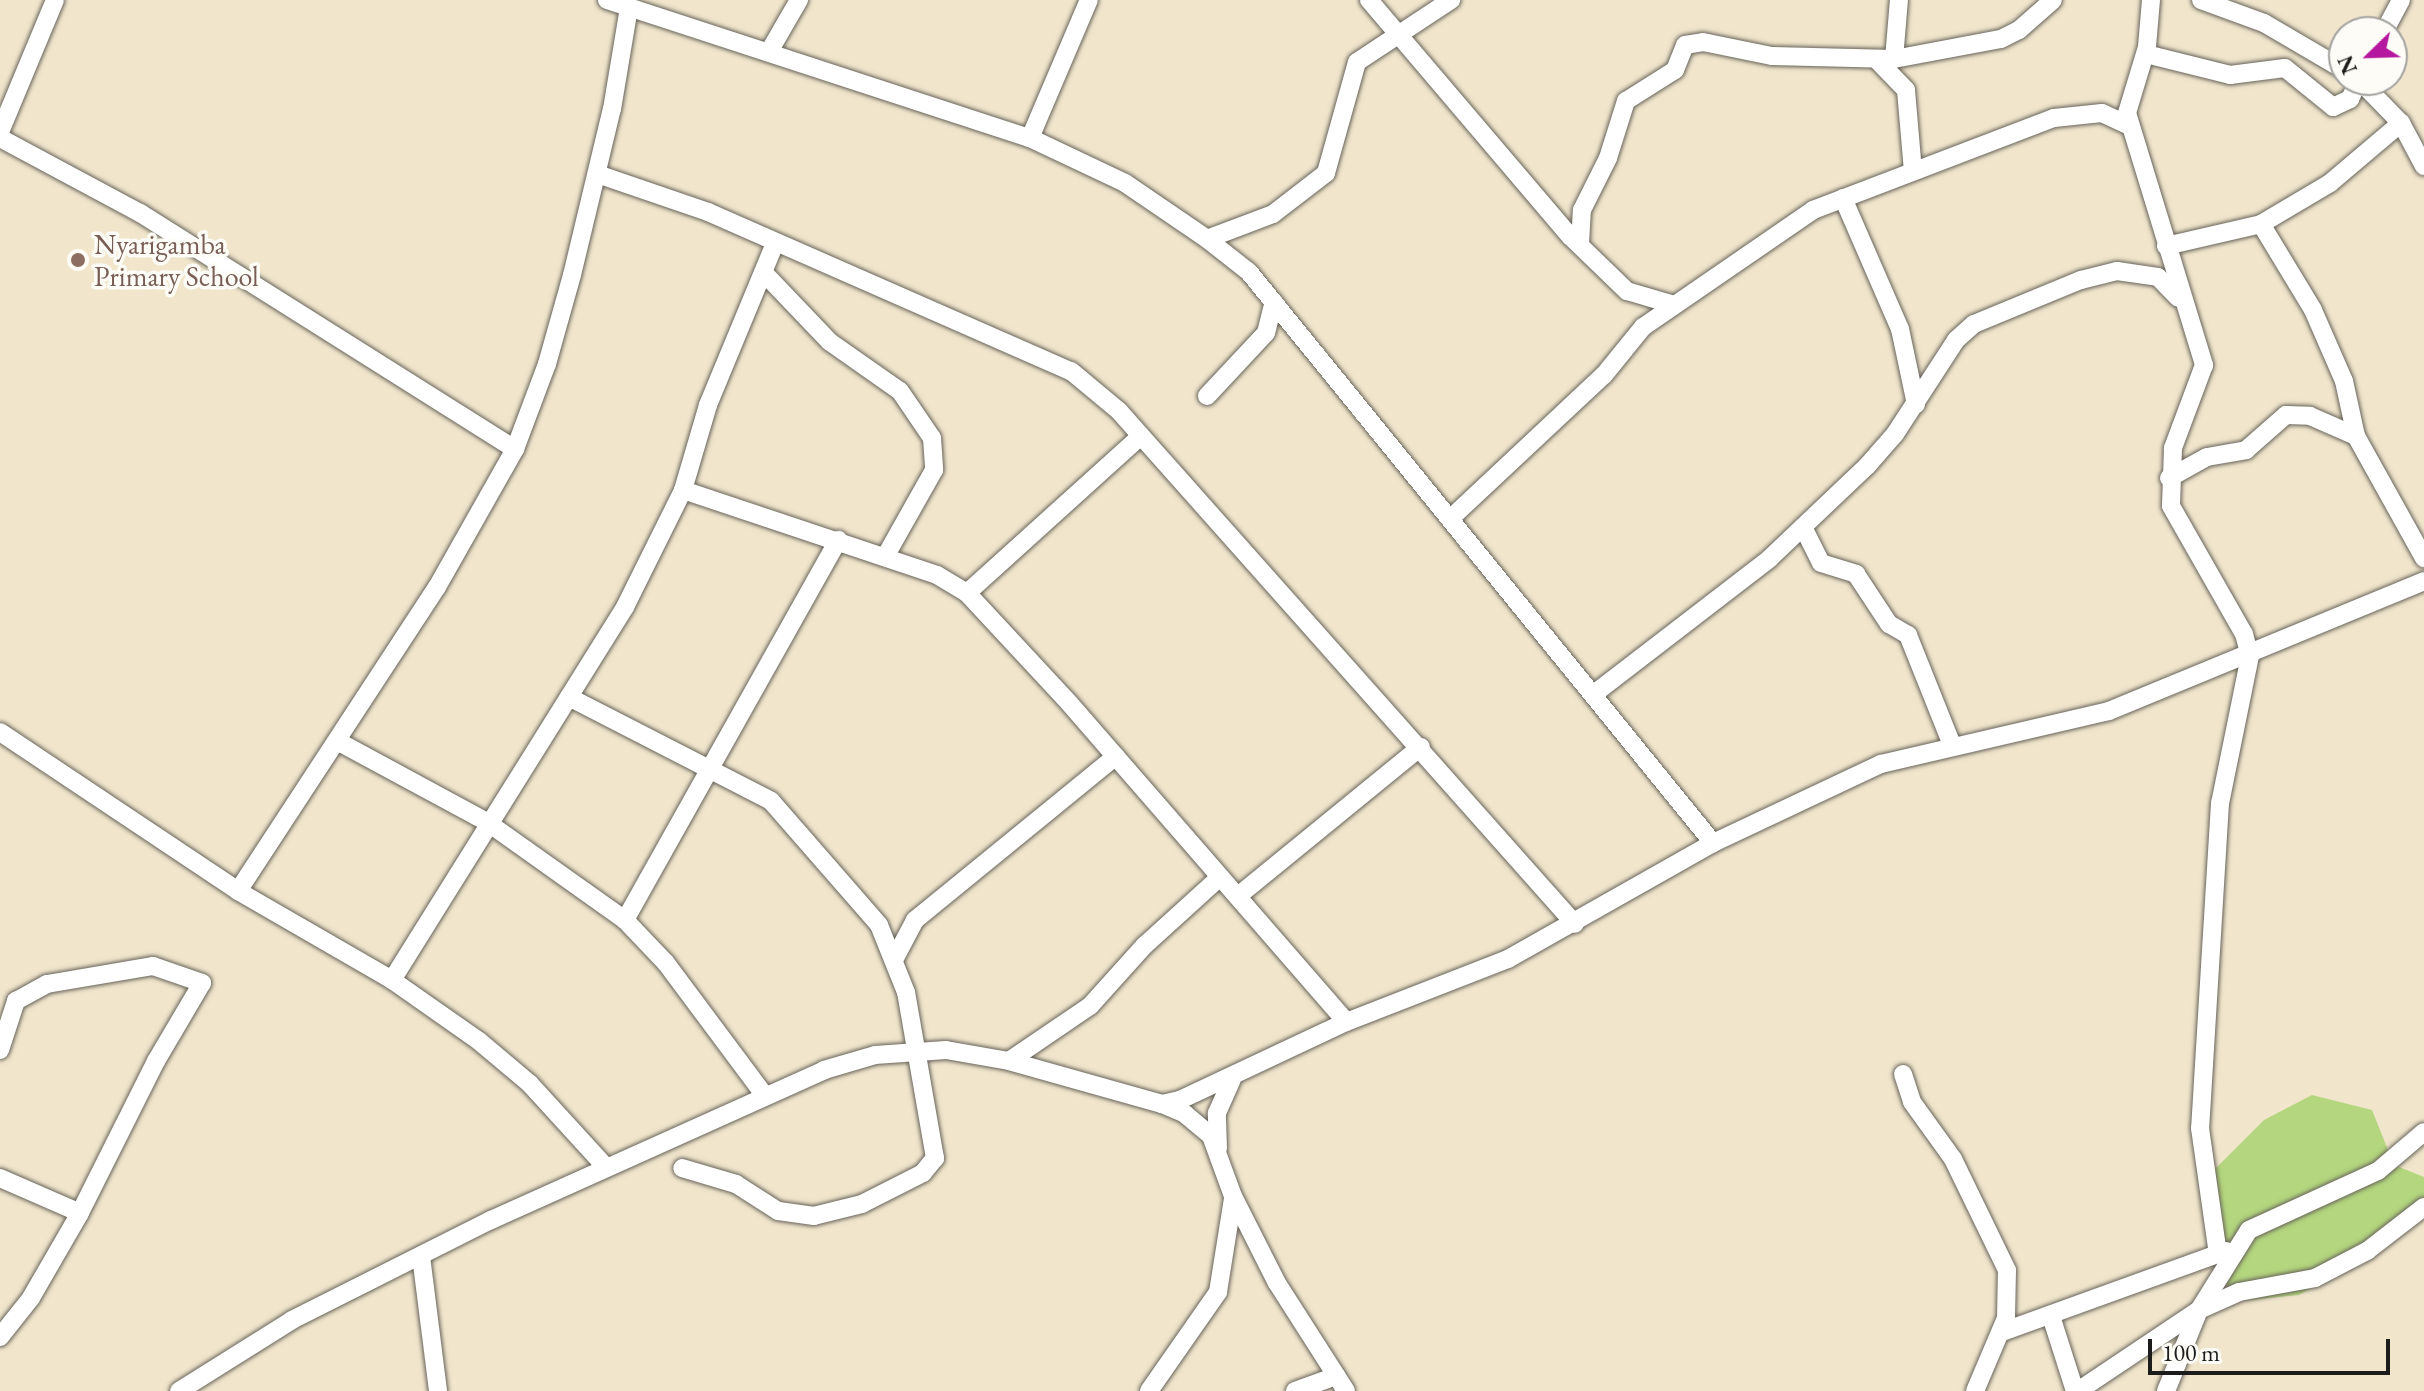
<!DOCTYPE html>
<style>
body{margin:0}
#map{position:relative;width:2424px;height:1391px;overflow:hidden;background:#f1e6cc;font-family:"EB Garamond",serif}
div>[style]{position:absolute}
[style*='--x']{left:calc(var(--x)*1px);top:calc(var(--y)*1px);width:calc(var(--w)*1px);rotate:calc(var(--a)*1deg)}
.green>*{inset:0;background:#b4d67e}
.roads{filter:drop-shadow(0 0 2px #67635a) drop-shadow(0 0 2px #67635a)}
.minor>*{height:18px;margin:-9px;padding:0 9px;transform-origin:9px;border-radius:9px;background:#fff}
.dots>*{width:22px;height:22px;translate:-50% -50%;box-sizing:border-box;border:4px solid #fdfcf7;border-radius:50%}
span{translate:-50% -50%;white-space:nowrap;text-align:center;line-height:1.15;-webkit-text-stroke:7px #fdfcf7;paint-order:stroke}
.education-label{font-size:28px;color:#785e54}
.left{translate:0 -50%;text-align:left}
.north{position:absolute;left:2328px;top:16px;width:80px;height:80px;box-sizing:border-box;background:#fdfcf7;border:2px solid #a3a29f;border-radius:50%;rotate:247deg;font-size:22px;font-weight:700;line-height:32px;text-align:center;color:#1c1c1c}
.north::after{content:'';display:block;margin:auto;width:28px;height:36px;background:#b5179e;clip-path:polygon(50% 0,100% 100%,50% 72%,0 100%)}
.scale{position:absolute;left:2148px;top:1339px;width:242px;height:36px;box-sizing:border-box;border:4px solid #1c1c1c;border-top:0;padding-left:10px;font-size:24px;line-height:28px;white-space:nowrap;color:#1c1c1c;-webkit-text-stroke:6px #fdfcf7;paint-order:stroke}
</style>
<div id="map">
<div class="green">
<div style="clip-path:polygon(2312px 1095px,2372px 1110px,2394px 1165px,2424px 1177px,2424px 1212px,2382px 1249px,2299px 1295px,2240px 1301px,2208px 1261px,2213px 1235px,2205px 1179px,2264px 1120px)"></div>
</div>
<div class="roads">
<div class="minor">
<div style="--x:607;--y:0;--w:445;--a:18.1"></div>
<div style="--x:1030;--y:138;--w:105;--a:25.3"></div>
<div style="--x:1125;--y:183;--w:99;--a:34.3"></div>
<div style="--x:1207;--y:239;--w:53;--a:38.2"></div>
<div style="--x:1249;--y:272;--w:736;--a:50.9"></div>
<div style="--x:1369;--y:0;--w:311;--a:49.6"></div>
<div style="--x:1571;--y:237;--w:78;--a:44"></div>
<div style="--x:1627;--y:291;--w:49;--a:16.6"></div>
<div style="--x:2151;--y:0;--w:47;--a:94.9"></div>
<div style="--x:2147;--y:47;--w:69;--a:106.9"></div>
<div style="--x:2127;--y:113;--w:264;--a:73"></div>
<div style="--x:2204;--y:365;--w:89;--a:110.5"></div>
<div style="--x:2173;--y:448;--w:58;--a:92"></div>
<div style="--x:2171;--y:506;--w:147;--a:60.3"></div>
<div style="--x:2244;--y:634;--w:23;--a:75"></div>
<div style="--x:2250;--y:656;--w:150;--a:101.5"></div>
<div style="--x:2220;--y:803;--w:326;--a:93.5"></div>
<div style="--x:2200;--y:1128;--w:127;--a:81.9"></div>
<div style="--x:2201;--y:0;--w:67;--a:20.1"></div>
<div style="--x:2264;--y:23;--w:93;--a:30.4"></div>
<div style="--x:2384;--y:32;--w:36;--a:-62"></div>
<div style="--x:770;--y:50;--w:58;--a:-59.9"></div>
<div style="--x:2146;--y:54;--w:87;--a:14"></div>
<div style="--x:2230;--y:75;--w:55;--a:-7.3"></div>
<div style="--x:2285;--y:68;--w:62;--a:39.1"></div>
<div style="--x:2333;--y:107;--w:19;--a:-25"></div>
<div style="--x:2350;--y:99;--w:21;--a:-65"></div>
<div style="--x:1876;--y:59;--w:43;--a:45.9"></div>
<div style="--x:1906;--y:90;--w:81;--a:85.1"></div>
<div style="--x:1894;--y:59;--w:59;--a:-85.2"></div>
<div style="--x:2359;--y:80;--w:60;--a:45.7"></div>
<div style="--x:2401;--y:123;--w:49;--a:61.9"></div>
<div style="--x:0;--y:132;--w:143;--a:-67.4"></div>
<div style="--x:0;--y:138;--w:159;--a:28.2"></div>
<div style="--x:140;--y:213;--w:443;--a:32.2"></div>
<div style="--x:1030;--y:138;--w:150;--a:-66.9"></div>
<div style="--x:597;--y:174;--w:117;--a:18.9"></div>
<div style="--x:708;--y:212;--w:396;--a:23.7"></div>
<div style="--x:1071;--y:371;--w:62;--a:39.8"></div>
<div style="--x:1119;--y:411;--w:686;--a:48.37"></div>
<div style="--x:1843;--y:198;--w:143;--a:66.5"></div>
<div style="--x:1900;--y:329;--w:77;--a:78"></div>
<div style="--x:2261;--y:224;--w:100;--a:58.8"></div>
<div style="--x:2313;--y:310;--w:77;--a:66.4"></div>
<div style="--x:2344;--y:381;--w:56;--a:77.7"></div>
<div style="--x:1207;--y:239;--w:71;--a:-20.7"></div>
<div style="--x:1273;--y:214;--w:67;--a:-37.7"></div>
<div style="--x:1326;--y:173;--w:115;--a:-74.4"></div>
<div style="--x:1357;--y:62;--w:113;--a:-33.4"></div>
<div style="--x:1580;--y:245;--w:35;--a:-87"></div>
<div style="--x:1582;--y:210;--w:58;--a:-63.4"></div>
<div style="--x:1608;--y:158;--w:60;--a:-72.5"></div>
<div style="--x:1626;--y:101;--w:58;--a:-32.3"></div>
<div style="--x:1675;--y:70;--w:27;--a:-68"></div>
<div style="--x:1685;--y:45;--w:18;--a:-9"></div>
<div style="--x:1703;--y:42;--w:70;--a:11.5"></div>
<div style="--x:1772;--y:56;--w:122;--a:1.4"></div>
<div style="--x:1894;--y:59;--w:109;--a:-10.6"></div>
<div style="--x:2001;--y:39;--w:20;--a:-27"></div>
<div style="--x:2019;--y:30;--w:45;--a:-41.4"></div>
<div style="--x:2166;--y:246;--w:98;--a:-13"></div>
<div style="--x:2261;--y:224;--w:80;--a:-30.7"></div>
<div style="--x:2330;--y:183;--w:93;--a:-40.2"></div>
<div style="--x:764;--y:273;--w:95;--a:46.3"></div>
<div style="--x:830;--y:342;--w:85;--a:35"></div>
<div style="--x:900;--y:391;--w:57;--a:55.8"></div>
<div style="--x:932;--y:438;--w:32;--a:86"></div>
<div style="--x:934;--y:470;--w:100;--a:119.4"></div>
<div style="--x:1207;--y:396;--w:86;--a:-46.9"></div>
<div style="--x:1266;--y:333;--w:32;--a:-76"></div>
<div style="--x:2169;--y:478;--w:43;--a:-28.9"></div>
<div style="--x:2207;--y:457;--w:40;--a:-10"></div>
<div style="--x:2246;--y:450;--w:53;--a:-41.2"></div>
<div style="--x:2286;--y:415;--w:24;--a:2"></div>
<div style="--x:2310;--y:416;--w:50;--a:23.5"></div>
<div style="--x:2356;--y:436;--w:140;--a:60.9"></div>
<div style="--x:683;--y:490;--w:268;--a:18.5"></div>
<div style="--x:937;--y:575;--w:35;--a:31"></div>
<div style="--x:967;--y:593;--w:151;--a:47.1"></div>
<div style="--x:1070;--y:704;--w:421;--a:49"></div>
<div style="--x:1451;--y:518;--w:209;--a:-43.1"></div>
<div style="--x:1604;--y:375;--w:62;--a:-50.9"></div>
<div style="--x:1643;--y:327;--w:206;--a:-34.5"></div>
<div style="--x:1813;--y:210;--w:258;--a:-20.9"></div>
<div style="--x:2054;--y:118;--w:48;--a:-5.9"></div>
<div style="--x:2102;--y:113;--w:29;--a:25"></div>
<div style="--x:1803;--y:527;--w:40;--a:63.4"></div>
<div style="--x:1821;--y:563;--w:37;--a:17"></div>
<div style="--x:1856;--y:574;--w:60;--a:56.6"></div>
<div style="--x:1889;--y:624;--w:22;--a:30"></div>
<div style="--x:1908;--y:635;--w:118;--a:68.2"></div>
<div style="--x:967;--y:593;--w:234;--a:-42.1"></div>
<div style="--x:1594;--y:694;--w:221;--a:-37.6"></div>
<div style="--x:1769;--y:559;--w:135;--a:-43.5"></div>
<div style="--x:1867;--y:466;--w:43;--a:-48.8"></div>
<div style="--x:1895;--y:434;--w:112;--a:-57"></div>
<div style="--x:1956;--y:340;--w:24;--a:-42"></div>
<div style="--x:1974;--y:324;--w:116;--a:-22.4"></div>
<div style="--x:2081;--y:280;--w:37;--a:-14"></div>
<div style="--x:2117;--y:271;--w:41;--a:8.3"></div>
<div style="--x:2158;--y:277;--w:29;--a:46"></div>
<div style="--x:569;--y:697;--w:227;--a:27.2"></div>
<div style="--x:771;--y:801;--w:164;--a:48.9"></div>
<div style="--x:879;--y:925;--w:72;--a:68.1"></div>
<div style="--x:906;--y:992;--w:169;--a:80.1"></div>
<div style="--x:935;--y:1158;--w:19;--a:129"></div>
<div style="--x:923;--y:1173;--w:68;--a:153.1"></div>
<div style="--x:862;--y:1204;--w:49;--a:166"></div>
<div style="--x:814;--y:1216;--w:36;--a:-172"></div>
<div style="--x:778;--y:1211;--w:50;--a:-147.3"></div>
<div style="--x:736;--y:1184;--w:56;--a:-163.5"></div>
<div style="--x:0;--y:732;--w:286;--a:33.7"></div>
<div style="--x:238;--y:891;--w:178;--a:30"></div>
<div style="--x:392;--y:980;--w:106;--a:35"></div>
<div style="--x:479;--y:1041;--w:67;--a:40.1"></div>
<div style="--x:530;--y:1084;--w:110;--a:47.6"></div>
<div style="--x:339;--y:742;--w:168;--a:28.4"></div>
<div style="--x:487;--y:822;--w:169;--a:35.4"></div>
<div style="--x:625;--y:920;--w:59;--a:46.4"></div>
<div style="--x:666;--y:963;--w:166;--a:53.3"></div>
<div style="--x:238;--y:891;--w:363;--a:-56.8"></div>
<div style="--x:437;--y:587;--w:159;--a:-60.5"></div>
<div style="--x:515;--y:449;--w:91;--a:-69.4"></div>
<div style="--x:547;--y:364;--w:92;--a:-74.3"></div>
<div style="--x:572;--y:275;--w:171;--a:-76.5"></div>
<div style="--x:612;--y:109;--w:103;--a:-80.5"></div>
<div style="--x:1238;--y:896;--w:236;--a:-39.2"></div>
<div style="--x:625;--y:920;--w:436;--a:-60.7"></div>
<div style="--x:895;--y:958;--w:43;--a:-62.2"></div>
<div style="--x:915;--y:920;--w:259;--a:-39.2"></div>
<div style="--x:392;--y:980;--w:440;--a:-58"></div>
<div style="--x:625;--y:607;--w:131;--a:-63.6"></div>
<div style="--x:683;--y:490;--w:89;--a:-73.6"></div>
<div style="--x:708;--y:405;--w:175;--a:-67.5"></div>
<div style="--x:0;--y:1050;--w:52;--a:-71.9"></div>
<div style="--x:16;--y:1001;--w:35;--a:-29"></div>
<div style="--x:47;--y:984;--w:108;--a:-9.6"></div>
<div style="--x:153;--y:966;--w:52;--a:19.1"></div>
<div style="--x:202;--y:983;--w:91;--a:120.5"></div>
<div style="--x:156;--y:1061;--w:170;--a:116.6"></div>
<div style="--x:80;--y:1213;--w:98;--a:120"></div>
<div style="--x:31;--y:1298;--w:50;--a:128.5"></div>
<div style="--x:1009;--y:1061;--w:98;--a:-34.2"></div>
<div style="--x:1090;--y:1006;--w:82;--a:-48"></div>
<div style="--x:1145;--y:945;--w:101;--a:-42.2"></div>
<div style="--x:1903;--y:1074;--w:29;--a:72"></div>
<div style="--x:1912;--y:1102;--w:70;--a:54.3"></div>
<div style="--x:1953;--y:1159;--w:123;--a:64.1"></div>
<div style="--x:2007;--y:1270;--w:48;--a:91.2"></div>
<div style="--x:2006;--y:1318;--w:79;--a:113"></div>
<div style="--x:1162;--y:1104;--w:25;--a:23"></div>
<div style="--x:1185;--y:1114;--w:34;--a:40"></div>
<div style="--x:1211;--y:1136;--w:64;--a:69.9"></div>
<div style="--x:1233;--y:1196;--w:97;--a:63.2"></div>
<div style="--x:1277;--y:1283;--w:128;--a:57.4"></div>
<div style="--x:1218;--y:1148;--w:35;--a:-92"></div>
<div style="--x:1217;--y:1113;--w:37;--a:-66"></div>
<div style="--x:0;--y:1178;--w:87;--a:23.6"></div>
<div style="--x:421;--y:1256;--w:136;--a:82.8"></div>
<div style="--x:2051;--y:1316;--w:79;--a:72.3"></div>
<div style="--x:2002;--y:1332;--w:238;--a:-19.9"></div>
<div style="--x:179;--y:1391;--w:133;--a:-32.1"></div>
<div style="--x:292;--y:1320;--w:223;--a:-26.7"></div>
<div style="--x:491;--y:1220;--w:365;--a:-24.2"></div>
<div style="--x:824;--y:1070;--w:53;--a:-16.4"></div>
<div style="--x:875;--y:1055;--w:71;--a:-4"></div>
<div style="--x:946;--y:1050;--w:64;--a:9.9"></div>
<div style="--x:1009;--y:1061;--w:159;--a:15.7"></div>
<div style="--x:1162;--y:1104;--w:18;--a:-13"></div>
<div style="--x:1180;--y:1100;--w:183;--a:-25.2"></div>
<div style="--x:1346;--y:1022;--w:174;--a:-21.3"></div>
<div style="--x:1508;--y:959;--w:236;--a:-29.5"></div>
<div style="--x:1713;--y:843;--w:186;--a:-25.2"></div>
<div style="--x:1881;--y:764;--w:234;--a:-13.1"></div>
<div style="--x:2109;--y:711;--w:341;--a:-22.4"></div>
<div style="--x:1149;--y:1391;--w:121;--a:-55.1"></div>
<div style="--x:1218;--y:1292;--w:95;--a:-80.9"></div>
<div style="--x:1295;--y:1391;--w:44;--a:-20.1"></div>
<div style="--x:2078;--y:1391;--w:146;--a:-33.8"></div>
<div style="--x:2199;--y:1310;--w:44;--a:-24.2"></div>
<div style="--x:2239;--y:1292;--w:77;--a:-10.4"></div>
<div style="--x:2315;--y:1278;--w:59;--a:-27.4"></div>
<div style="--x:2367;--y:1251;--w:72;--a:-37.7"></div>
<div style="--x:2166;--y:1391;--w:87;--a:-67.8"></div>
<div style="--x:2199;--y:1310;--w:94;--a:-58"></div>
<div style="--x:2249;--y:1230;--w:142;--a:-24.6"></div>
<div style="--x:2378;--y:1171;--w:60;--a:-40.3"></div>
</div>
</div>
<div class="dots">
<div style="left:78px;top:260px;background:#8d6e63"></div>
</div>
<div class="education-label">
<span class="left" style="left:94px;top:260px">Nyarigamba<br>Primary School</span>
</div>
<div class="north">N</div>
<div class="scale">100 m</div>
</div>
